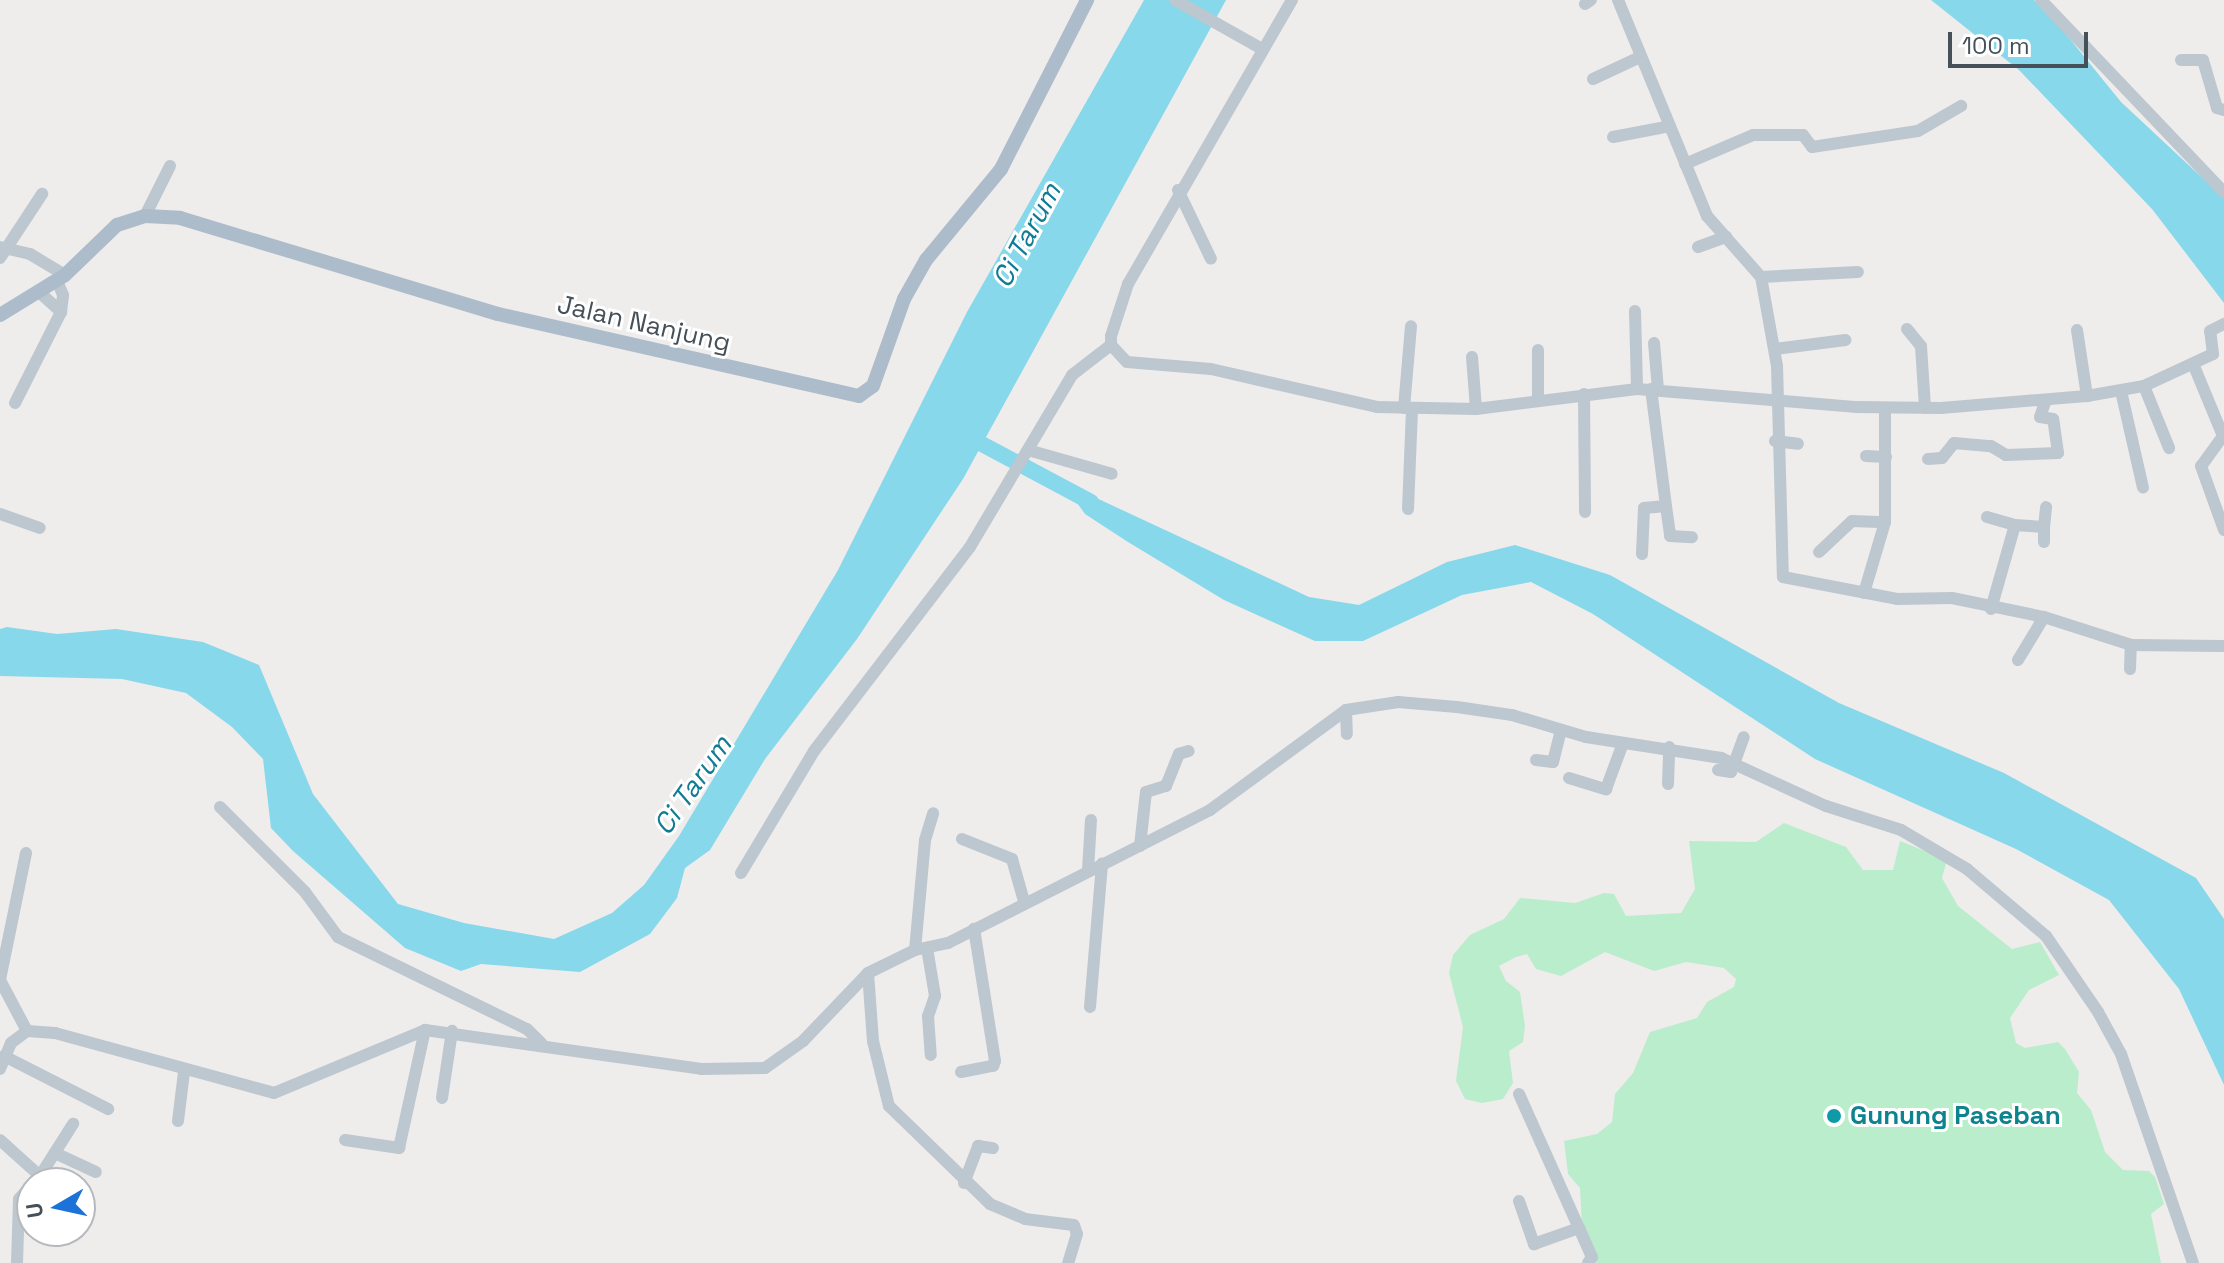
<!DOCTYPE html>
<style>
body{margin:0}
#map{position:relative;width:2224px;height:1263px;overflow:hidden;background:#efecec;font-family:"Space Grotesk",sans-serif}
div>[style]{position:absolute}
[style*='--x']{left:calc(var(--x)*1px);top:calc(var(--y)*1px);width:calc(var(--w)*1px);rotate:calc(var(--a)*1deg)}
.green>*{inset:0;background:#baedcc}
.water>*{inset:0;background:#87d8ea}
.river>*{height:16px;margin:-8px;padding:0 8px;transform-origin:8px;border-radius:8px;background:#87d8ea}
.minor>*{height:12px;margin:-6px;padding:0 6px;transform-origin:6px;border-radius:6px;background:#bdc7cf}
.major>*{height:14px;margin:-7px;padding:0 7px;transform-origin:7px;border-radius:7px;background:#acbccb}
.dots>*{width:22px;height:22px;translate:-50% -50%;box-sizing:border-box;border:4px solid #fff;border-radius:50%}
span{translate:-50% -50%;white-space:nowrap;text-align:center;line-height:1.15;-webkit-text-stroke:6px #fff;paint-order:stroke}
.street-label{font-size:26px;color:#455059}
.culture-label{font-size:26px;color:#0d838f;font-weight:700}
.left{translate:0 -50%;text-align:left}
.water-label{font-size:28px;color:#0e7c94;font-style:italic}
.north{position:absolute;left:16px;top:1167px;width:80px;height:80px;box-sizing:border-box;background:#fff;border:2px solid #b5b9bd;border-radius:50%;rotate:261deg;font-size:22px;font-weight:700;line-height:32px;text-align:center;color:#455059}
.north::after{content:'';display:block;margin:auto;width:28px;height:36px;background:#1b73da;clip-path:polygon(50% 0,100% 100%,50% 72%,0 100%)}
.scale{position:absolute;left:1948px;top:32px;width:140px;height:36px;box-sizing:border-box;border:4px solid #455059;border-top:0;padding-left:10px;font-size:24px;line-height:28px;white-space:nowrap;color:#455059;-webkit-text-stroke:6px #fff;paint-order:stroke}
</style>
<div id="map">
<div class="green">
<div style="clip-path:polygon(1784px 823px,1846px 847px,1863px 870px,1893px 870px,1900px 841px,1947px 860px,1942px 878px,1958px 906px,2012px 949px,2040px 942px,2059px 975px,2029px 990px,2010px 1018px,2016px 1043px,2025px 1048px,2058px 1042px,2065px 1049px,2079px 1072px,2077px 1093px,2091px 1110px,2105px 1152px,2123px 1170px,2149px 1171px,2155px 1177px,2164px 1204px,2151px 1214px,2161px 1263px,1597px 1263px,1582px 1225px,1580px 1188px,1568px 1174px,1564px 1141px,1597px 1134px,1612px 1122px,1615px 1094px,1633px 1073px,1650px 1032px,1697px 1018px,1707px 1002px,1734px 987px,1736px 979px,1724px 968px,1686px 962px,1654px 971px,1605px 952px,1561px 976px,1536px 969px,1527px 954px,1516px 957px,1499px 966px,1506px 981px,1520px 992px,1525px 1026px,1523px 1042px,1509px 1051px,1513px 1083px,1503px 1099px,1482px 1103px,1465px 1099px,1456px 1081px,1463px 1027px,1449px 973px,1453px 955px,1470px 935px,1504px 919px,1520px 898px,1575px 903px,1604px 893px,1614px 894px,1626px 916px,1681px 913px,1695px 889px,1689px 841px,1756px 842px)"></div>
</div>
<div class="water">
<div style="clip-path:polygon(1144px 0,1226px 0,963px 479px,857px 639px,765px 759px,710px 850px,685px 868px,677px 898px,650px 934px,580px 972px,481px 964px,461px 971px,405px 948px,293px 851px,271px 828px,263px 759px,232px 727px,186px 693px,122px 679px,0 676px,0 629px,7px 627px,57px 634px,116px 629px,203px 642px,259px 665px,313px 794px,398px 904px,464px 923px,554px 939px,612px 913px,644px 885px,679px 836px,838px 570px,967px 312px)"></div>
<div style="clip-path:polygon(1931px 0,2034px 0,2048px 12px,2121px 102px,2224px 198px,2224px 303px,2152px 209px,2019px 70px)"></div>
<div style="clip-path:polygon(1077px 489px,1309px 597px,1359px 605px,1447px 562px,1515px 545px,1610px 575px,1839px 703px,2004px 773px,2196px 878px,2224px 919px,2224px 1085px,2179px 989px,2109px 900px,2016px 849px,1815px 759px,1593px 614px,1531px 582px,1462px 595px,1363px 641px,1315px 641px,1224px 600px,1128px 542px,1085px 514px,1070px 493px)"></div>
</div>
<div class="river">
<div style="--x:963;--y:434;--w:145;--a:28"></div>
</div>
<div class="minor">
<div style="--x:1175;--y:0;--w:100;--a:29.4"></div>
<div style="--x:1292;--y:0;--w:328;--a:120"></div>
<div style="--x:1128;--y:284;--w:55;--a:108.1"></div>
<div style="--x:1111;--y:336;--w:9;--a:90"></div>
<div style="--x:1111;--y:345;--w:23;--a:47"></div>
<div style="--x:1127;--y:362;--w:84;--a:4.8"></div>
<div style="--x:1211;--y:369;--w:170;--a:12.9"></div>
<div style="--x:1377;--y:407;--w:99;--a:1.2"></div>
<div style="--x:1476;--y:409;--w:162;--a:-7.1"></div>
<div style="--x:1637;--y:389;--w:221;--a:4.7"></div>
<div style="--x:1857;--y:407;--w:84;--a:0.7"></div>
<div style="--x:1941;--y:408;--w:146;--a:-4.7"></div>
<div style="--x:2087;--y:396;--w:58;--a:-10"></div>
<div style="--x:2144;--y:386;--w:76;--a:-24.9"></div>
<div style="--x:2213;--y:354;--w:23;--a:-97"></div>
<div style="--x:2210;--y:331;--w:16;--a:-27"></div>
<div style="--x:1618;--y:0;--w:234;--a:67.6"></div>
<div style="--x:1707;--y:216;--w:81;--a:48.5"></div>
<div style="--x:1761;--y:277;--w:90;--a:79.8"></div>
<div style="--x:1777;--y:366;--w:211;--a:88.4"></div>
<div style="--x:1783;--y:577;--w:116;--a:10.9"></div>
<div style="--x:1897;--y:599;--w:55;--a:-1"></div>
<div style="--x:1952;--y:598;--w:94;--a:11.7"></div>
<div style="--x:2044;--y:617;--w:91;--a:17.8"></div>
<div style="--x:2131;--y:645;--w:93;--a:0.6"></div>
<div style="--x:2041;--y:0;--w:265;--a:46.4"></div>
<div style="--x:1585;--y:4;--w:7;--a:-34"></div>
<div style="--x:2181;--y:60;--w:22;--a:0"></div>
<div style="--x:2203;--y:60;--w:50;--a:73.7"></div>
<div style="--x:2217;--y:108;--w:7;--a:16"></div>
<div style="--x:1593;--y:79;--w:52;--a:-25.1"></div>
<div style="--x:1613;--y:137;--w:58;--a:-10.9"></div>
<div style="--x:1685;--y:164;--w:74;--a:-23.1"></div>
<div style="--x:1753;--y:135;--w:50;--a:0"></div>
<div style="--x:1803;--y:135;--w:15;--a:53"></div>
<div style="--x:1812;--y:147;--w:107;--a:-8.6"></div>
<div style="--x:1918;--y:131;--w:50;--a:-30.2"></div>
<div style="--x:1178;--y:190;--w:76;--a:64.4"></div>
<div style="--x:145;--y:216;--w:56;--a:-63.4"></div>
<div style="--x:0;--y:247;--w:31;--a:13"></div>
<div style="--x:30;--y:254;--w:41;--a:31"></div>
<div style="--x:1698;--y:247;--w:30;--a:-20"></div>
<div style="--x:0;--y:258;--w:77;--a:-56.7"></div>
<div style="--x:1761;--y:277;--w:97;--a:-3"></div>
<div style="--x:39;--y:292;--w:30;--a:42"></div>
<div style="--x:1635;--y:311;--w:78;--a:88.5"></div>
<div style="--x:1907;--y:329;--w:22;--a:51"></div>
<div style="--x:1921;--y:346;--w:62;--a:86.3"></div>
<div style="--x:2077;--y:330;--w:67;--a:81.4"></div>
<div style="--x:1654;--y:343;--w:47;--a:85.1"></div>
<div style="--x:1775;--y:349;--w:71;--a:-7.3"></div>
<div style="--x:1472;--y:357;--w:52;--a:85.6"></div>
<div style="--x:2194;--y:366;--w:76;--a:67.5"></div>
<div style="--x:2223;--y:436;--w:37;--a:126"></div>
<div style="--x:2201;--y:466;--w:68;--a:70.2"></div>
<div style="--x:2144;--y:386;--w:67;--a:68"></div>
<div style="--x:2121;--y:391;--w:99;--a:77.2"></div>
<div style="--x:1584;--y:394;--w:118;--a:89.5"></div>
<div style="--x:1538;--y:400;--w:50;--a:-90"></div>
<div style="--x:15;--y:403;--w:102;--a:-63.2"></div>
<div style="--x:61;--y:312;--w:17;--a:-83"></div>
<div style="--x:63;--y:295;--w:15;--a:-113"></div>
<div style="--x:1404;--y:408;--w:82;--a:-85.1"></div>
<div style="--x:1775;--y:441;--w:23;--a:7"></div>
<div style="--x:1028;--y:450;--w:87;--a:15.9"></div>
<div style="--x:1866;--y:456;--w:20;--a:3"></div>
<div style="--x:1928;--y:459;--w:14;--a:-4"></div>
<div style="--x:1942;--y:458;--w:19;--a:-51"></div>
<div style="--x:1954;--y:443;--w:37;--a:5"></div>
<div style="--x:1991;--y:446;--w:17;--a:31"></div>
<div style="--x:2006;--y:455;--w:52;--a:-2.2"></div>
<div style="--x:2058;--y:453;--w:34;--a:-98"></div>
<div style="--x:2053;--y:419;--w:13;--a:-171"></div>
<div style="--x:2040;--y:417;--w:18;--a:-71"></div>
<div style="--x:1666;--y:506;--w:30;--a:82"></div>
<div style="--x:1670;--y:536;--w:22;--a:3"></div>
<div style="--x:1408;--y:509;--w:101;--a:-87.7"></div>
<div style="--x:0;--y:514;--w:42;--a:19.3"></div>
<div style="--x:1987;--y:517;--w:29;--a:16"></div>
<div style="--x:2044;--y:527;--w:20;--a:-84"></div>
<div style="--x:1819;--y:552;--w:45;--a:-43.2"></div>
<div style="--x:1852;--y:521;--w:33;--a:2"></div>
<div style="--x:1642;--y:554;--w:46;--a:-87.5"></div>
<div style="--x:1644;--y:508;--w:22;--a:-5"></div>
<div style="--x:1666;--y:506;--w:118;--a:-97.3"></div>
<div style="--x:1864;--y:593;--w:74;--a:-73.5"></div>
<div style="--x:1885;--y:522;--w:114;--a:-90"></div>
<div style="--x:1991;--y:609;--w:87;--a:-74.1"></div>
<div style="--x:2015;--y:525;--w:29;--a:4"></div>
<div style="--x:2044;--y:527;--w:15;--a:90"></div>
<div style="--x:2018;--y:660;--w:50;--a:-58.8"></div>
<div style="--x:2130;--y:669;--w:24;--a:-88"></div>
<div style="--x:1346;--y:710;--w:24;--a:88"></div>
<div style="--x:1536;--y:760;--w:17;--a:7"></div>
<div style="--x:1553;--y:762;--w:32;--a:-76"></div>
<div style="--x:1718;--y:770;--w:13;--a:9"></div>
<div style="--x:1731;--y:772;--w:37;--a:-70"></div>
<div style="--x:1569;--y:778;--w:39;--a:17"></div>
<div style="--x:1606;--y:789;--w:49;--a:-69.7"></div>
<div style="--x:1668;--y:784;--w:37;--a:-88"></div>
<div style="--x:220;--y:807;--w:120;--a:45"></div>
<div style="--x:305;--y:892;--w:56;--a:53.7"></div>
<div style="--x:338;--y:937;--w:210;--a:26"></div>
<div style="--x:527;--y:1029;--w:21;--a:45"></div>
<div style="--x:962;--y:839;--w:54;--a:21.8"></div>
<div style="--x:1012;--y:859;--w:44;--a:74.1"></div>
<div style="--x:1140;--y:846;--w:54;--a:-83.7"></div>
<div style="--x:1146;--y:792;--w:21;--a:-17"></div>
<div style="--x:1166;--y:786;--w:35;--a:-68"></div>
<div style="--x:1179;--y:754;--w:10;--a:-17"></div>
<div style="--x:26;--y:853;--w:130;--a:101.6"></div>
<div style="--x:0;--y:980;--w:58;--a:62.1"></div>
<div style="--x:1088;--y:870;--w:50;--a:-86.6"></div>
<div style="--x:741;--y:873;--w:142;--a:-59.1"></div>
<div style="--x:814;--y:751;--w:257;--a:-52.6"></div>
<div style="--x:970;--y:547;--w:200;--a:-59.3"></div>
<div style="--x:1072;--y:375;--w:49;--a:-37.6"></div>
<div style="--x:927;--y:948;--w:49;--a:80.5"></div>
<div style="--x:935;--y:996;--w:21;--a:109"></div>
<div style="--x:928;--y:1016;--w:39;--a:86"></div>
<div style="--x:915;--y:950;--w:110;--a:-84.8"></div>
<div style="--x:925;--y:840;--w:28;--a:-73"></div>
<div style="--x:868;--y:973;--w:68;--a:85.8"></div>
<div style="--x:873;--y:1041;--w:67;--a:76.2"></div>
<div style="--x:889;--y:1106;--w:141;--a:44.1"></div>
<div style="--x:990;--y:1204;--w:38;--a:23"></div>
<div style="--x:1025;--y:1219;--w:49;--a:7"></div>
<div style="--x:1074;--y:1225;--w:9;--a:72"></div>
<div style="--x:1077;--y:1234;--w:30;--a:107"></div>
<div style="--x:1090;--y:1007;--w:144;--a:-85.2"></div>
<div style="--x:4;--y:1056;--w:117;--a:27"></div>
<div style="--x:0;--y:1069;--w:28;--a:-67"></div>
<div style="--x:11;--y:1043;--w:20;--a:-37"></div>
<div style="--x:27;--y:1031;--w:28;--a:4"></div>
<div style="--x:55;--y:1033;--w:227;--a:15.3"></div>
<div style="--x:274;--y:1093;--w:164;--a:-22.6"></div>
<div style="--x:425;--y:1030;--w:279;--a:8"></div>
<div style="--x:701;--y:1069;--w:64;--a:-0.9"></div>
<div style="--x:765;--y:1068;--w:47;--a:-35.4"></div>
<div style="--x:803;--y:1041;--w:94;--a:-46.3"></div>
<div style="--x:868;--y:973;--w:52;--a:-26.1"></div>
<div style="--x:915;--y:950;--w:34;--a:-12"></div>
<div style="--x:948;--y:943;--w:294;--a:-26.9"></div>
<div style="--x:1210;--y:810;--w:169;--a:-36.3"></div>
<div style="--x:1346;--y:710;--w:53;--a:-8.7"></div>
<div style="--x:1398;--y:702;--w:59;--a:4.8"></div>
<div style="--x:1457;--y:707;--w:56;--a:8.3"></div>
<div style="--x:1512;--y:715;--w:77;--a:16.6"></div>
<div style="--x:1586;--y:737;--w:137;--a:8.8"></div>
<div style="--x:1721;--y:758;--w:115;--a:24.6"></div>
<div style="--x:1826;--y:806;--w:79;--a:17.7"></div>
<div style="--x:1901;--y:830;--w:77;--a:30.6"></div>
<div style="--x:1967;--y:869;--w:104;--a:40.3"></div>
<div style="--x:2046;--y:936;--w:92;--a:55.6"></div>
<div style="--x:2098;--y:1012;--w:48;--a:61.3"></div>
<div style="--x:2121;--y:1054;--w:221;--a:71"></div>
<div style="--x:961;--y:1072;--w:33;--a:-11"></div>
<div style="--x:993;--y:1066;--w:5;--a:-68"></div>
<div style="--x:995;--y:1061;--w:134;--a:-99"></div>
<div style="--x:1519;--y:1094;--w:147;--a:65.9"></div>
<div style="--x:442;--y:1098;--w:68;--a:-81.5"></div>
<div style="--x:178;--y:1121;--w:49;--a:-83"></div>
<div style="--x:0;--y:1140;--w:54;--a:42"></div>
<div style="--x:40;--y:1176;--w:62;--a:-57.6"></div>
<div style="--x:345;--y:1140;--w:55;--a:8.4"></div>
<div style="--x:399;--y:1148;--w:121;--a:-77.6"></div>
<div style="--x:55;--y:1153;--w:45;--a:24.9"></div>
<div style="--x:964;--y:1183;--w:40;--a:-69"></div>
<div style="--x:978;--y:1146;--w:15;--a:8"></div>
<div style="--x:1519;--y:1201;--w:46;--a:70.8"></div>
<div style="--x:1534;--y:1244;--w:48;--a:-19.6"></div>
<div style="--x:1579;--y:1228;--w:32;--a:66"></div>
<div style="--x:1592;--y:1257;--w:7;--a:124"></div>
<div style="--x:17;--y:1263;--w:64;--a:-88.2"></div>
<div style="--x:19;--y:1199;--w:31;--a:-48"></div>
</div>
<div class="major">
<div style="--x:0;--y:315;--w:76;--a:-31.6"></div>
<div style="--x:65;--y:275;--w:72;--a:-43.9"></div>
<div style="--x:117;--y:225;--w:29;--a:-18"></div>
<div style="--x:145;--y:216;--w:35;--a:3"></div>
<div style="--x:180;--y:218;--w:332;--a:16.8"></div>
<div style="--x:498;--y:314;--w:370;--a:12.8"></div>
<div style="--x:859;--y:396;--w:17;--a:-36"></div>
<div style="--x:873;--y:386;--w:92;--a:-70.4"></div>
<div style="--x:904;--y:299;--w:45;--a:-60.6"></div>
<div style="--x:926;--y:260;--w:118;--a:-50.5"></div>
<div style="--x:1001;--y:169;--w:190;--a:-63"></div>
</div>
<div class="dots">
<div style="left:1834px;top:1116px;background:#0f9aa8"></div>
</div>
<div class="street-label">
<span style="left:644px;top:324px;rotate:13deg">Jalan Nanjung</span>
</div>
<div class="culture-label">
<span class="left" style="left:1850px;top:1116px">Gunung Paseban</span>
</div>
<div class="water-label">
<span style="left:1026px;top:235px;rotate:-62deg">Ci Tarum</span>
<span style="left:692px;top:785px;rotate:-55deg">Ci Tarum</span>
</div>
<div class="north">U</div>
<div class="scale">100 m</div>
</div>
